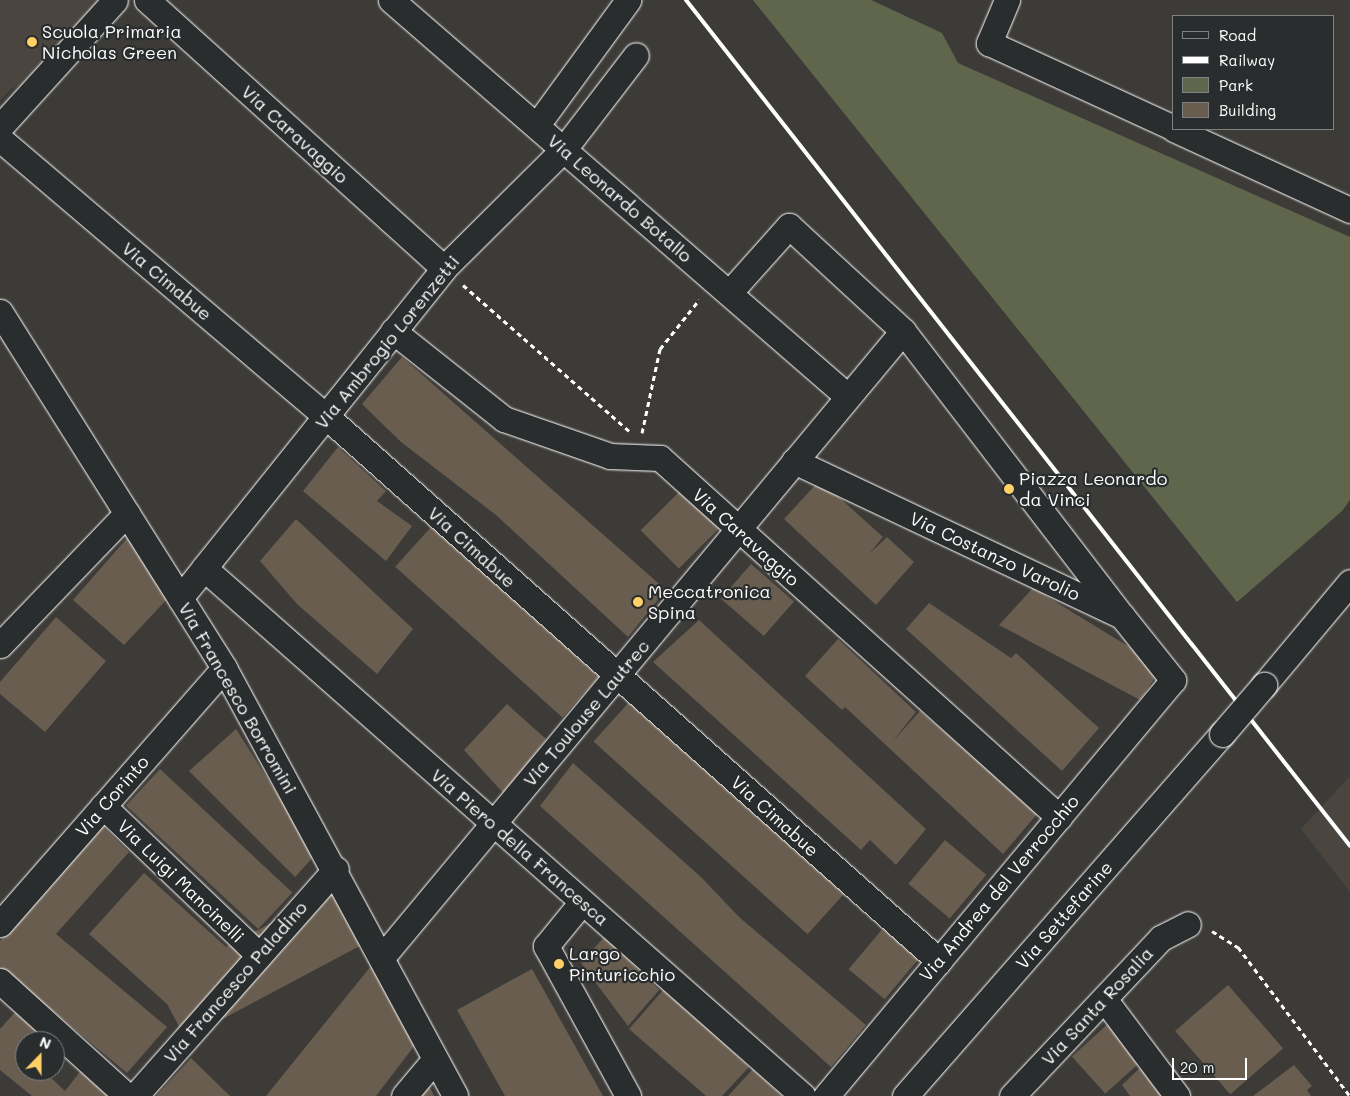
<!DOCTYPE html>
<style>
body{margin:0}
#map{position:relative;width:1350px;height:1096px;overflow:hidden;background:#3d3b38;font-family:Mali,sans-serif}
div>[style]{position:absolute}
[style*='--x']{left:calc(var(--x)*1px);top:calc(var(--y)*1px);width:calc(var(--w)*1px);rotate:calc(var(--a)*1deg)}
.built>*{inset:0;background:#4a453f}
.green>*{inset:0;background:#60664c}
.building>*{inset:0;background:#685d4f;transform-origin:0 0}
.path>*{height:3px;margin-top:-1.5px;transform-origin:0;background:repeating-linear-gradient(90deg,#fff 0 5px,transparent 0 9px)}
.roads{filter:drop-shadow(0 0 1px #fff) drop-shadow(0 0 1px #fff)}
.minor>*{height:25px;margin:-12.5px;padding:0 12.5px;transform-origin:12.5px;border-radius:12.5px;background:#2a2d2e}
.rail>*{height:4px;margin:-2px;padding:0 2px;transform-origin:2px;border-radius:2px;background:#fff}
.bridges{filter:drop-shadow(0 0 1px #fff) drop-shadow(0 0 1px #fff)}
.minor-bridge>*{height:25px;margin:-12.5px;padding:0 12.5px;transform-origin:12.5px;border-radius:12.5px;background:#2a2d2e}
.dots>*{width:14px;height:14px;translate:-50% -50%;box-sizing:border-box;border:2px solid #2a2d2e;border-radius:50%}
span{translate:-50% -50%;white-space:nowrap;text-align:center;line-height:1.15;-webkit-text-stroke:4.5px #2a2d2e;paint-order:stroke}
.poi-label{font-size:18px;color:#fff}
.left{translate:0 -50%;text-align:left}
.street-label{font-size:18px;color:#fff}
.legend{position:absolute;left:1172px;top:15px;width:162px;height:115px;box-sizing:border-box;background:#2a2d2e;border:1px solid #7f8182;margin:0;padding:6px 9px;list-style:none;font-size:15px;color:#fff}
.legend li{display:flex;align-items:center;gap:10px;height:25px}
.legend b{width:25px;border:1px solid #7f8182}
.north{position:absolute;left:15px;top:1031px;width:50px;height:50px;box-sizing:border-box;background:#2a2d2e;border:1px solid #7f8182;border-radius:50%;rotate:22deg;font-size:14px;font-weight:700;line-height:20px;text-align:center;color:#fff}
.north::after{content:'';display:block;margin:auto;width:18px;height:22px;background:#ffd166;clip-path:polygon(50% 0,100% 100%,50% 72%,0 100%)}
.scale{position:absolute;left:1172px;top:1058px;width:75px;height:22px;box-sizing:border-box;border:2px solid #fff;border-top:0;padding-left:6px;font-size:15px;line-height:18px;white-space:nowrap;color:#fff;-webkit-text-stroke:4px #2a2d2e;paint-order:stroke}
</style>
<div id="map">
<div class="built">
<div style="clip-path:polygon(0 0,102px 0,26px 84px,12px 88px,0 100px)"></div>
<div style="clip-path:polygon(1350px 776px,1350px 892px,1301px 829px)"></div>
</div>
<div class="green">
<div style="clip-path:polygon(753px 0,871px 0,942px 33px,958px 63px,1350px 237px,1350px 500px,1342px 511px,1237px 602px)"></div>
</div>
<div class="building">
<div style="clip-path:polygon(402px 357px,666px 590px,628px 637px,496px 515px,401px 442px,362px 404px)"></div>
<div style="clip-path:polygon(338px 447px,386px 491px,377px 501px,412px 526px,386px 561px,303px 491px)"></div>
<div style="clip-path:polygon(820px 480px,883px 537px,869px 554px,887px 537px,914px 562px,876px 605px,784px 519px)"></div>
<div style="left:681px;top:490px;width:54px;height:57px;rotate:45deg"></div>
<div style="clip-path:polygon(296px 519px,413px 629px,377px 674px,297px 604px,260px 561px)"></div>
<div style="left:432px;top:526px;width:225px;height:55px;rotate:42deg"></div>
<div style="clip-path:polygon(128px 537px,169px 597px,124px 645px,73px 600px)"></div>
<div style="left:751px;top:564px;width:57px;height:46px;rotate:41deg"></div>
<div style="clip-path:polygon(1033px 588px,1162px 667px,1140px 700px,999px 625px)"></div>
<div style="clip-path:polygon(929px 603px,1011px 658px,1016px 653px,1099px 728px,1062px 771px,906px 629px)"></div>
<div style="clip-path:polygon(56px 617px,106px 661px,45px 732px,0 694px,0 682px)"></div>
<div style="clip-path:polygon(699px 620px,926px 829px,896px 865px,870px 840px,861px 850px,653px 662px)"></div>
<div style="clip-path:polygon(838px 639px,916px 712px,892px 742px,920px 711px,1038px 813px,1003px 854px,845px 707px,842px 710px,805px 676px)"></div>
<div style="left:631px;top:700px;width:288px;height:56px;rotate:42deg"></div>
<div style="clip-path:polygon(507px 704px,546px 739px,505px 795px,464px 750px)"></div>
<div style="clip-path:polygon(236px 729px,316px 854px,295px 877px,189px 771px)"></div>
<div style="clip-path:polygon(573px 763px,701px 877px,739px 917px,866px 1025px,831px 1067px,540px 806px)"></div>
<div style="left:160px;top:769px;width:181px;height:50px;rotate:43deg"></div>
<div style="clip-path:polygon(102px 825px,129px 852px,56px 934px,167px 1027px,127px 1073px,0 967px,0 941px)"></div>
<div style="left:945px;top:840px;width:54px;height:57px;rotate:40deg"></div>
<div style="left:144px;top:873px;width:125px;height:82px;rotate:42deg"></div>
<div style="left:333px;top:890px;width:62px;height:200px;rotate:62deg"></div>
<div style="left:884px;top:927px;width:47px;height:55px;rotate:40deg"></div>
<div style="clip-path:polygon(605px 936px,659px 990px,628px 1026px,581px 963px)"></div>
<div style="clip-path:polygon(371px 966px,415px 1045px,376px 1096px,266px 1096px)"></div>
<div style="clip-path:polygon(532px 969px,603px 1096px,505px 1096px,457px 1010px)"></div>
<div style="left:1228px;top:985px;width:84px;height:70px;rotate:49deg"></div>
<div style="clip-path:polygon(665px 988px,749px 1067px,722px 1096px,706px 1096px,629px 1029px)"></div>
<div style="clip-path:polygon(18px 1009px,52px 1041px,25px 1041px,25px 1071px,49px 1071px,47px 1074px,65px 1091px,82px 1069px,109px 1096px,32px 1096px,0 1070px,0 1029px)"></div>
<div style="left:1109px;top:1023px;width:50px;height:50px;rotate:48deg"></div>
<div style="clip-path:polygon(55px 1044px,65px 1054px,55px 1064px)"></div>
<div style="clip-path:polygon(191px 1058px,230px 1096px,156px 1096px)"></div>
<div style="clip-path:polygon(1294px 1065px,1312px 1086px,1307px 1090px,1311px 1096px,1253px 1096px)"></div>
<div style="clip-path:polygon(1140px 1068px,1158px 1086px,1166px 1096px,1130px 1096px,1122px 1085px)"></div>
<div style="clip-path:polygon(753px 1069px,782px 1096px,728px 1096px)"></div>
<div style="clip-path:polygon(427px 1081px,434px 1096px,415px 1096px)"></div>
</div>
<div class="path">
<div style="--x:463;--y:285;--w:221;--a:41.3"></div>
<div style="--x:642;--y:433;--w:86;--a:-77.9"></div>
<div style="--x:660;--y:349;--w:63;--a:-51.5"></div>
<div style="--x:1212;--y:931;--w:31;--a:32"></div>
<div style="--x:1238;--y:947;--w:186;--a:53.1"></div>
</div>
<div class="roads">
<div class="minor">
<div style="--x:147;--y:0;--w:400;--a:42.1"></div>
<div style="--x:391;--y:0;--w:604;--a:40.97"></div>
<div style="--x:1007;--y:0;--w:47;--a:112.7"></div>
<div style="--x:989;--y:43;--w:204;--a:24.7"></div>
<div style="--x:537;--y:125;--w:155;--a:-53.9"></div>
<div style="--x:0;--y:127;--w:171;--a:-47.8"></div>
<div style="--x:1174;--y:129;--w:194;--a:24.7"></div>
<div style="--x:0;--y:139;--w:429;--a:40.4"></div>
<div style="--x:327;--y:417;--w:819;--a:41.63"></div>
<div style="--x:729;--y:293;--w:90;--a:-48.2"></div>
<div style="--x:789;--y:226;--w:155;--a:42.6"></div>
<div style="--x:903;--y:331;--w:353;--a:52.5"></div>
<div style="--x:0;--y:312;--w:421;--a:57.8"></div>
<div style="--x:224;--y:668;--w:486;--a:61.6"></div>
<div style="--x:393;--y:331;--w:142;--a:38.4"></div>
<div style="--x:504;--y:419;--w:112;--a:19.2"></div>
<div style="--x:610;--y:456;--w:50;--a:2.3"></div>
<div style="--x:660;--y:458;--w:537;--a:41.98"></div>
<div style="--x:794;--y:461;--w:363;--a:25.3"></div>
<div style="--x:1122;--y:616;--w:82;--a:51.4"></div>
<div style="--x:1173;--y:680;--w:542;--a:129.83"></div>
<div style="--x:204;--y:568;--w:384;--a:-51.3"></div>
<div style="--x:444;--y:268;--w:169;--a:-44.8"></div>
<div style="--x:564;--y:149;--w:118;--a:-52.5"></div>
<div style="--x:180;--y:598;--w:38;--a:-51"></div>
<div style="--x:204;--y:568;--w:798;--a:41.4"></div>
<div style="--x:0;--y:645;--w:183;--a:-46.1"></div>
<div style="--x:1264;--y:685;--w:134;--a:-50.1"></div>
<div style="--x:103;--y:806;--w:216;--a:43.7"></div>
<div style="--x:582;--y:902;--w:57;--a:129.3"></div>
<div style="--x:546;--y:946;--w:171;--a:61.3"></div>
<div style="--x:0;--y:924;--w:340;--a:-48.8"></div>
<div style="--x:383;--y:956;--w:813;--a:-50.24"></div>
<div style="--x:0;--y:981;--w:171;--a:42.2"></div>
<div style="--x:1105;--y:1000;--w:120;--a:53.1"></div>
<div style="--x:135;--y:1096;--w:303;--a:-48.5"></div>
<div style="--x:404;--y:1096;--w:48;--a:-50"></div>
<div style="--x:905;--y:1096;--w:481;--a:-48.8"></div>
<div style="--x:1012;--y:1096;--w:217;--a:-46.7"></div>
<div style="--x:1161;--y:938;--w:30;--a:-27"></div>
</div>
</div>
<div class="rail">
<div style="--x:686;--y:0;--w:1075;--a:51.87"></div>
</div>
<div class="bridges">
<div class="minor-bridge">
<div style="--x:1222;--y:734;--w:65;--a:-49.4"></div>
</div>
</div>
<div class="dots">
<div style="left:32px;top:42px;background:#ffd166"></div>
<div style="left:1009px;top:489px;background:#ffd166"></div>
<div style="left:638px;top:602px;background:#ffd166"></div>
<div style="left:559px;top:964px;background:#ffd166"></div>
</div>
<div class="poi-label">
<span class="left" style="left:42px;top:42px">Scuola Primaria<br>Nicholas Green</span>
<span class="left" style="left:1019px;top:489px">Piazza Leonardo<br>da Vinci</span>
<span class="left" style="left:648px;top:602px">Meccatronica<br>Spina</span>
<span class="left" style="left:569px;top:964px">Largo<br>Pinturicchio</span>
</div>
<div class="street-label">
<span style="left:295px;top:134px;rotate:42deg">Via Caravaggio</span>
<span style="left:620px;top:198px;rotate:41deg">Via Leonardo Botallo</span>
<span style="left:167px;top:281px;rotate:40deg">Via Cimabue</span>
<span style="left:387px;top:342px;rotate:-51deg">Via Ambrogio Lorenzetti</span>
<span style="left:746px;top:537px;rotate:42deg">Via Caravaggio</span>
<span style="left:472px;top:547px;rotate:42deg">Via Cimabue</span>
<span style="left:995px;top:556px;rotate:25deg">Via Costanzo Varolio</span>
<span style="left:238px;top:698px;rotate:60deg">Via Francesco Borromini</span>
<span style="left:586px;top:713px;rotate:-50deg">Via Toulouse Lautrec</span>
<span style="left:112px;top:796px;rotate:-49deg">Via Corinto</span>
<span style="left:775px;top:816px;rotate:42deg">Via Cimabue</span>
<span style="left:520px;top:847px;rotate:41deg">Via Piero della Francesca</span>
<span style="left:181px;top:881px;rotate:44deg">Via Luigi Mancinelli</span>
<span style="left:999px;top:888px;rotate:-50deg">Via Andrea del Verrocchio</span>
<span style="left:1064px;top:915px;rotate:-49deg">Via Settefarine</span>
<span style="left:235px;top:982px;rotate:-49deg">Via Francesco Paladino</span>
<span style="left:1097px;top:1006px;rotate:-47deg">Via Santa Rosalia</span>
</div>
<ul class="legend">
<li><b style="height:6px;background:#2a2d2e"></b>Road</li>
<li><b style="height:6px;background:#fff"></b>Railway</li>
<li><b style="height:14px;background:#60664c"></b>Park</li>
<li><b style="height:14px;background:#685d4f"></b>Building</li>
</ul>
<div class="north">N</div>
<div class="scale">20 m</div>
</div>
